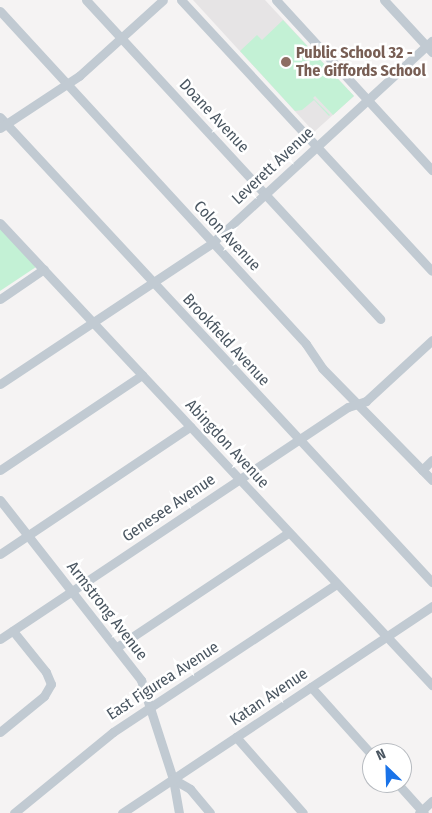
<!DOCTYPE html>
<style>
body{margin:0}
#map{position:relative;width:432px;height:813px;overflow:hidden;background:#f5f3f3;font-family:"Fira Sans Condensed",sans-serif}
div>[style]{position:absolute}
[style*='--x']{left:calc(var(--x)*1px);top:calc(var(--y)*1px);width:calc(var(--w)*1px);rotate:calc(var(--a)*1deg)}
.education>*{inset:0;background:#e6e4e5}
.green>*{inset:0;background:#c3f1d5}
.minor>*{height:9px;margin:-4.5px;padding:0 4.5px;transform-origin:4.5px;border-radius:4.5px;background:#c1cad2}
.dots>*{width:14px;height:14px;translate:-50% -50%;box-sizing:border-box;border:2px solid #fff;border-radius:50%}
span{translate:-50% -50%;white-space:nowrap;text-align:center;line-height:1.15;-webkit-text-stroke:5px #fff;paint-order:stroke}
.education-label{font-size:16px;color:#785e54;font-weight:700}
.left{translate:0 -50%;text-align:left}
.street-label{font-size:16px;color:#4a5661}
.north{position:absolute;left:362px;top:743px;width:50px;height:50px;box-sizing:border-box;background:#fff;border:1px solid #b7bbc0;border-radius:50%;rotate:336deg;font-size:14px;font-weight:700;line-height:20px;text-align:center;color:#4a5661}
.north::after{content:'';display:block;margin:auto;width:18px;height:22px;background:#1a73e8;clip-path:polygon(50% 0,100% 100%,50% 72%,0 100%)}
</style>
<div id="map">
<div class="education">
<div style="clip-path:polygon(193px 0,265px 0,354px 96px,314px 132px)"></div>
</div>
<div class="green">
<div style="clip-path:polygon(283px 20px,354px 96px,333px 115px,315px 96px,313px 98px,330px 115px,329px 116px,314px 100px,302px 110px,295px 111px,240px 51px,257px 35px,262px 40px)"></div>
<div style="clip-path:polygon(0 228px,36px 267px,0 291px)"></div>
</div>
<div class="minor">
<div style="--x:86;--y:0;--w:434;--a:47.3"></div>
<div style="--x:181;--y:0;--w:369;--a:47.2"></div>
<div style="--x:276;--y:0;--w:231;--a:47.5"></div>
<div style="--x:384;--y:0;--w:71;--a:47.3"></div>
<div style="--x:0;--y:11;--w:452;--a:47.4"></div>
<div style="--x:306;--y:344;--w:29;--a:56"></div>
<div style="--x:322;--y:368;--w:157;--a:45.5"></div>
<div style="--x:0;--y:117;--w:635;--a:47.11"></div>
<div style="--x:0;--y:128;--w:95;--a:-33.4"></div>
<div style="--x:79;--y:76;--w:113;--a:-42.1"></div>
<div style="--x:0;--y:223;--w:633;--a:46.92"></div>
<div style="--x:0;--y:299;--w:53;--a:-34.3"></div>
<div style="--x:0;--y:384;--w:255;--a:-33.6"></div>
<div style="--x:212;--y:243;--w:299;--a:-42.6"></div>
<div style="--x:0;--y:470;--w:171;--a:-33.8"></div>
<div style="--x:422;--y:470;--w:14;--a:-45"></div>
<div style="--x:0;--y:500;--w:229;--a:51.9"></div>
<div style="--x:141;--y:680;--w:104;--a:72.1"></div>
<div style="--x:173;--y:779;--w:35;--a:80"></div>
<div style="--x:0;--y:554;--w:229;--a:-33.8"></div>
<div style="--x:0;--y:639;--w:418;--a:-33.7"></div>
<div style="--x:348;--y:407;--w:19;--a:-18"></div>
<div style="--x:366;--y:401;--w:90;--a:-42.7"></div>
<div style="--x:117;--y:647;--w:206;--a:-33.7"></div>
<div style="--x:311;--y:687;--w:91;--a:48.1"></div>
<div style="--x:0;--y:732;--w:57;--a:-39.3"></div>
<div style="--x:44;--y:696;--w:14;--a:-60"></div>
<div style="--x:51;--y:684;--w:13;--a:-113"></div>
<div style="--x:46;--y:672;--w:53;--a:-128.8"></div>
<div style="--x:236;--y:737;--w:101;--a:48.6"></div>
<div style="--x:173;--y:779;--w:20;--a:30"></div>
<div style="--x:190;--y:789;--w:31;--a:50"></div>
<div style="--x:397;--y:783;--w:40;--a:48"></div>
<div style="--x:14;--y:813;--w:128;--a:-39.3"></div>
<div style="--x:113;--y:732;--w:268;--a:-33.5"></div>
<div style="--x:122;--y:813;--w:373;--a:-33.7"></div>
<div style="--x:419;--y:813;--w:18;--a:-43"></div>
</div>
<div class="dots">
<div style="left:286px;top:62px;background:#8d6e63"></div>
</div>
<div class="education-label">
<span class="left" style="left:296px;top:62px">Public School 32 -<br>The Giffords School</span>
</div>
<div class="street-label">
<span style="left:214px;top:116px;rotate:47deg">Doane Avenue</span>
<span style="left:273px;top:166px;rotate:-43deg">Leverett Avenue</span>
<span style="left:227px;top:236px;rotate:47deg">Colon Avenue</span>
<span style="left:226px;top:340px;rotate:47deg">Brookfield Avenue</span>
<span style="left:227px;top:444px;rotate:47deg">Abingdon Avenue</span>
<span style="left:169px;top:508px;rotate:-34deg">Genesee Avenue</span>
<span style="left:107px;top:611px;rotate:52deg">Armstrong Avenue</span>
<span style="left:163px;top:681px;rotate:-33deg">East Figurea Avenue</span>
<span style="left:269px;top:697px;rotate:-34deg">Katan Avenue</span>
</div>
<div class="north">N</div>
</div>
